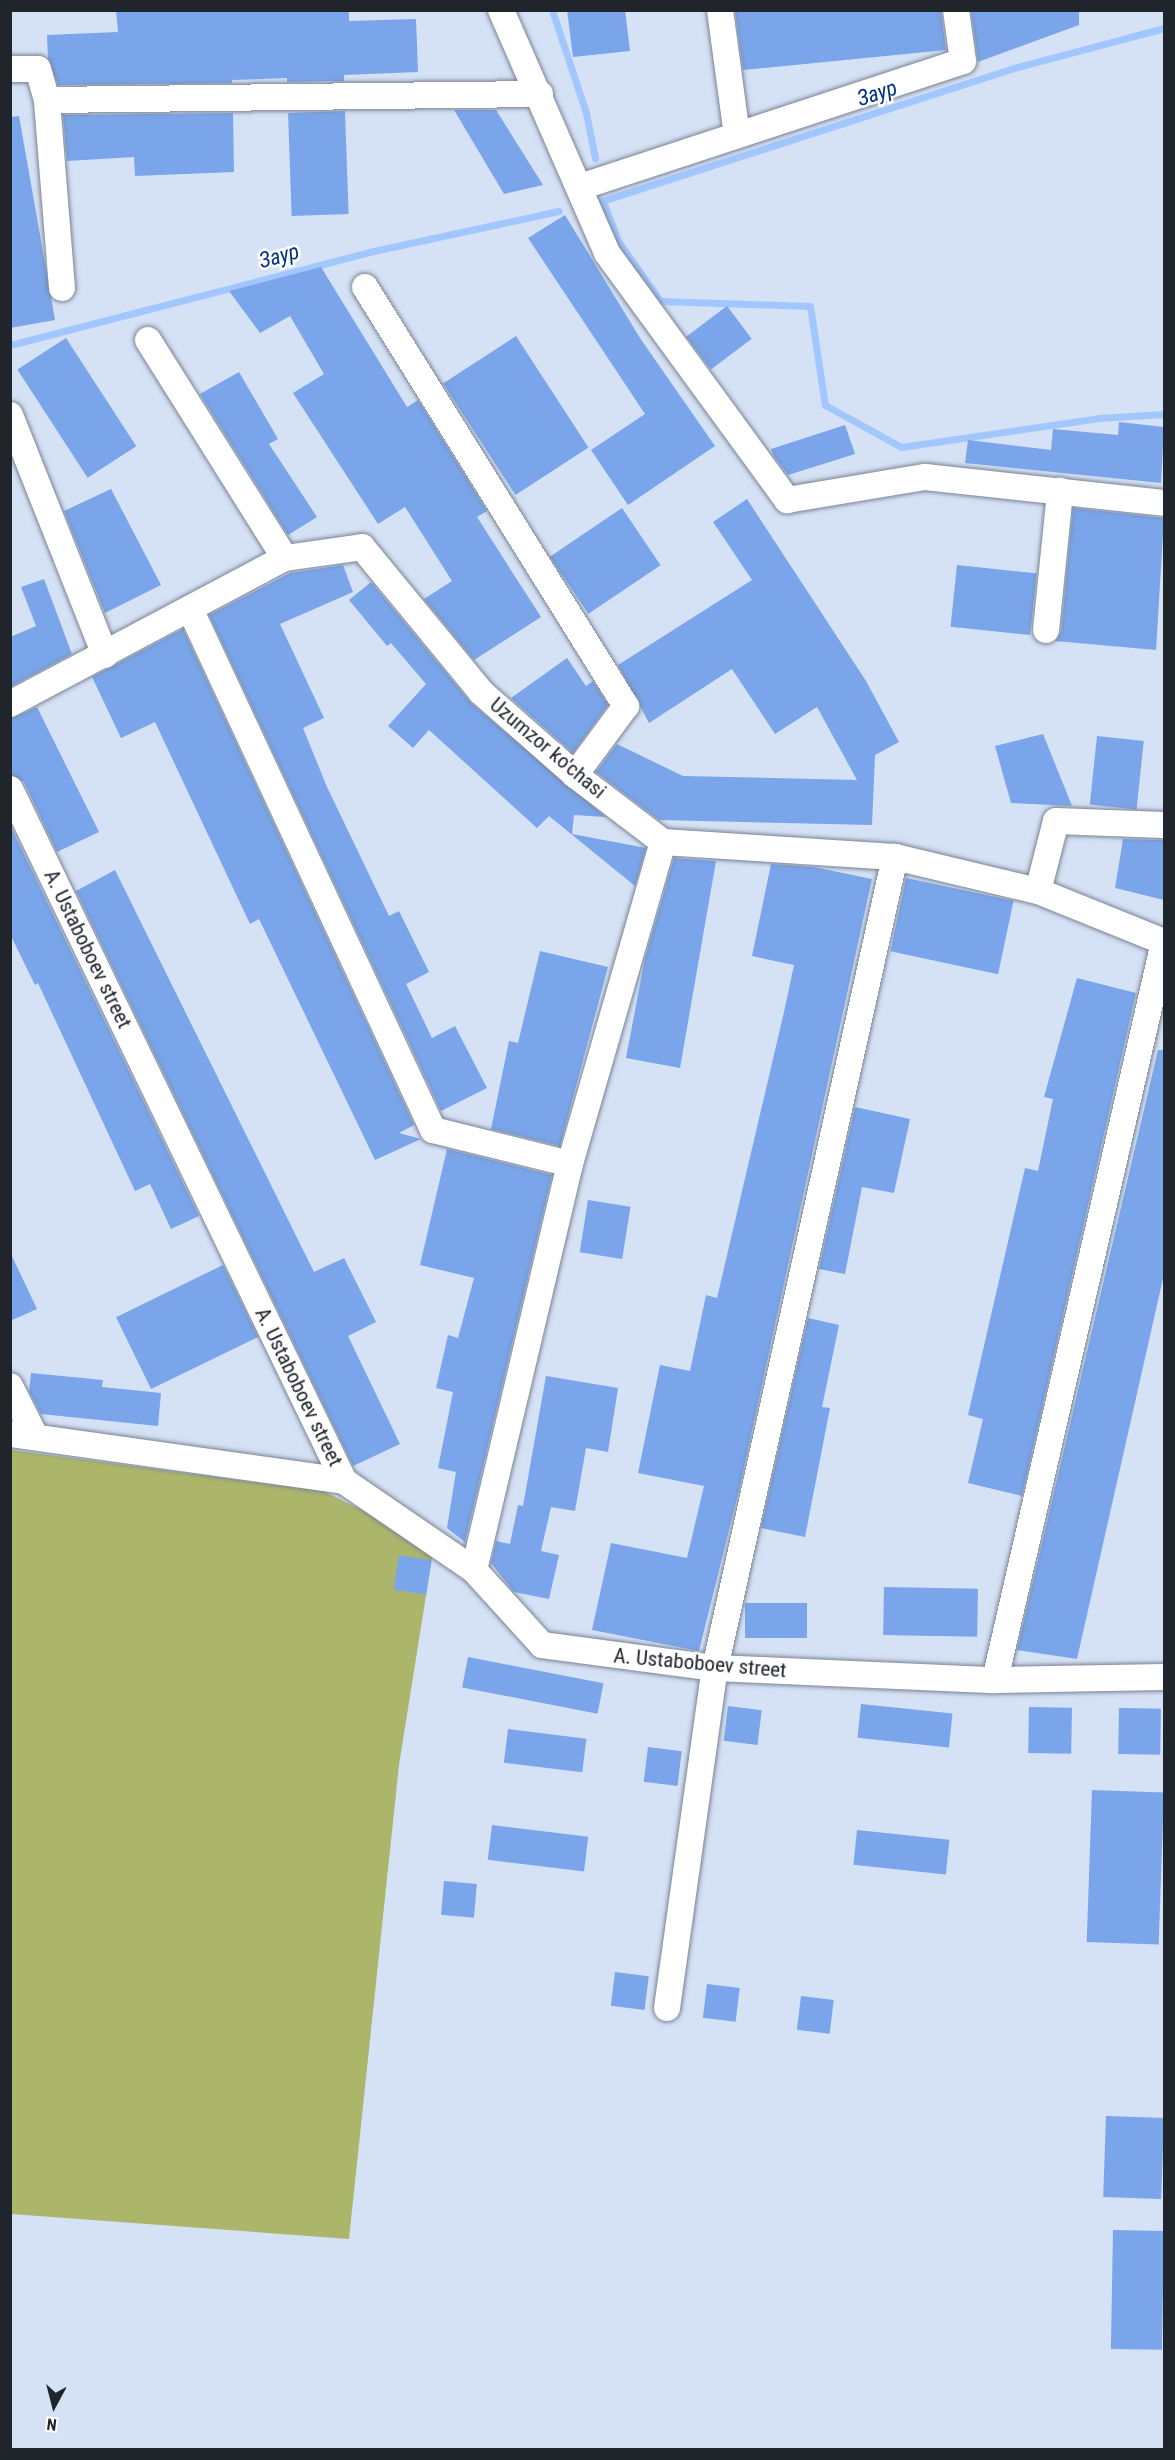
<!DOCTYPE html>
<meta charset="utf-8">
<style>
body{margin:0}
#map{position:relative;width:1175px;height:2460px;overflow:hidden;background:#d5e1f4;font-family:"Roboto Condensed",sans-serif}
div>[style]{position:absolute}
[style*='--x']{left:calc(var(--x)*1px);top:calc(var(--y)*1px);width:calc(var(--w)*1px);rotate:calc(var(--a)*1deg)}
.green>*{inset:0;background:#acb66b}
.stream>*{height:7px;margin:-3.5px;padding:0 3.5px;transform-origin:3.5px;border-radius:3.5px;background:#a2c6fe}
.building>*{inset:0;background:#7aa5ea;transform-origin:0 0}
.roads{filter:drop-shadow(0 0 2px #798395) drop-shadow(0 0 2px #798395)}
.minor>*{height:26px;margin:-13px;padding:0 13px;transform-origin:13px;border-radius:13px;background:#fff}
span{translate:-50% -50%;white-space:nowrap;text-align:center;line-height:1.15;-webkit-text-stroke:5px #fff;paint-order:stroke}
.street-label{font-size:21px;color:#20242b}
.water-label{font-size:22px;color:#003482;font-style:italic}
.frame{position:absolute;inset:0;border:12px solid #20242b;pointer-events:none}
.north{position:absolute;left:24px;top:2376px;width:60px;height:60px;-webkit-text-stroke:4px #fff;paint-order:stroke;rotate:187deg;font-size:16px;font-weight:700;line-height:24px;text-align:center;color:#20242b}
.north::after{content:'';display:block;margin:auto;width:21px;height:27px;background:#20242b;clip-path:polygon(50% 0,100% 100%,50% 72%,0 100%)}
</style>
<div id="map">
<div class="green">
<div style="clip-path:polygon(11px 1450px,323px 1491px,384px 1521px,432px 1558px,399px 1765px,349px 2239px,11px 2214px)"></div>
</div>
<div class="stream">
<div style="--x:552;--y:10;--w:108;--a:71.7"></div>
<div style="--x:586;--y:113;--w:46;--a:78.7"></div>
<div style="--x:1164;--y:28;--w:152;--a:165.1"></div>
<div style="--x:1017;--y:67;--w:435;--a:162.1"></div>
<div style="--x:603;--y:201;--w:43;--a:69.4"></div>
<div style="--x:618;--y:241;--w:73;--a:55"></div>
<div style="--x:660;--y:301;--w:150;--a:1.9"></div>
<div style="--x:810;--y:306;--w:100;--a:81.4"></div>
<div style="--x:825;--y:405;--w:87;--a:28.9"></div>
<div style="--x:901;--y:447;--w:200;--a:-8.3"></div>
<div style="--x:1099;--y:418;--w:65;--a:-3.5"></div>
<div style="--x:10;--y:345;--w:371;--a:-14.5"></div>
<div style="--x:369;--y:252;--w:194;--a:-12.2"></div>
</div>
<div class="building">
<div style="clip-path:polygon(116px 10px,349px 10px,349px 21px,416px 19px,418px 72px,344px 75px,344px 81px,287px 82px,287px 78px,232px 80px,232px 83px,58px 85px,48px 59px,47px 35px,118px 32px)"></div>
<div style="clip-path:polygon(567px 10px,625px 10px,630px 51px,573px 57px)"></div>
<div style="clip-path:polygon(735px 10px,941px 10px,946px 50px,743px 70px)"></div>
<div style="clip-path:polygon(971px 10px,1079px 10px,1079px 25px,978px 62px)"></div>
<div style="clip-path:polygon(454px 110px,496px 110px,543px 185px,504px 194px)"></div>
<div style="left:345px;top:111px;width:103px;height:57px;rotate:88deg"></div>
<div style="clip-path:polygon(233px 113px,234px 172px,135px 176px,134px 157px,67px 161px,63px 115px)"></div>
<div style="clip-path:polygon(19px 116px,55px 320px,10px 328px,10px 117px)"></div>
<div style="clip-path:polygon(565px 215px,640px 338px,715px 446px,628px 505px,591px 450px,645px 414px,528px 238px)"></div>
<div style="clip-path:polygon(321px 267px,407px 407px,418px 400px,487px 511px,477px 517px,541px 617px,474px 660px,424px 599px,452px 581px,405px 507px,378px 524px,293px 393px,324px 374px,290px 316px,260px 333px,229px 291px)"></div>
<div style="left:727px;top:306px;width:41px;height:51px;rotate:53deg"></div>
<div style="left:516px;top:336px;width:133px;height:87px;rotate:57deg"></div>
<div style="left:66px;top:338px;width:129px;height:58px;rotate:57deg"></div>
<div style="clip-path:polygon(239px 372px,278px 439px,269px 444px,317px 517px,288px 535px,200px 394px)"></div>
<div style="clip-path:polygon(1119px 422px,1164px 427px,1161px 483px,965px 463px,968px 440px,1051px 450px,1053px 429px,1118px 435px)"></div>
<div style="clip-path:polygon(845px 425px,855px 454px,788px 475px,773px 455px,771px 449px)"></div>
<div style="clip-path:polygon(111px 489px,161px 585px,105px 613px,64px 511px)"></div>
<div style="clip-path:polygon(747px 499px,866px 681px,899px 742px,875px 755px,872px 825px,659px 820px,596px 772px,617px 744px,683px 776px,857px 780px,817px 707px,775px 734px,732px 669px,649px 723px,618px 665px,752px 580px,713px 522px)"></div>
<div style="left:622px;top:508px;width:69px;height:87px;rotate:56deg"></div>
<div style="clip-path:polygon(1073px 508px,1164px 518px,1156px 650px,1055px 641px,1061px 632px)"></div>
<div style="clip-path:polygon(343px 565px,353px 592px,280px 624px,324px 718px,303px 728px,327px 787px,389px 916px,399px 911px,429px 972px,406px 984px,432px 1038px,455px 1026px,487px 1088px,441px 1111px,209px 615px,290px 573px)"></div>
<div style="left:957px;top:565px;width:80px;height:62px;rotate:6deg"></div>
<div style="clip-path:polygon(44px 579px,72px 654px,10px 687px,10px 637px,36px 626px,21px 587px)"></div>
<div style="clip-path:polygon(371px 582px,471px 703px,606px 817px,574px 815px,572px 834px,646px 848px,635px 886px,549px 816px,537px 828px,429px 730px,413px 748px,388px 726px,426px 684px,391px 643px,387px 646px,349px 600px)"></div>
<div style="clip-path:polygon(183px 629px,414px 1125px,399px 1133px,421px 1139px,375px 1160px,259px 919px,250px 924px,155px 722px,121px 738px,92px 677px)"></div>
<div style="clip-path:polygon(567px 658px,586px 686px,593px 681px,608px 705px,573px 753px,511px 698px)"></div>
<div style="clip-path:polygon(37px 707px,99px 832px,57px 852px,24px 782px,10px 774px,10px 719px)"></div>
<div style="clip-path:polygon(1043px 734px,1066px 791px,1072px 806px,1011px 803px,995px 746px)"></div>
<div style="left:1097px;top:736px;width:47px;height:69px;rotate:6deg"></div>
<div style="clip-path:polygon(10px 825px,199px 1216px,171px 1229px,150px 1184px,135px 1191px,38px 983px,35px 985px,10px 934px)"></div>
<div style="clip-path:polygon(1123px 839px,1164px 840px,1164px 900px,1115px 888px)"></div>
<div style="clip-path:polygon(674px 858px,716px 861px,680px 1068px,626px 1058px,645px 958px)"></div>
<div style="clip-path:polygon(771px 864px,814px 867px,872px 879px,739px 1490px,699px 1651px,592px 1630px,611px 1543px,687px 1558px,704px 1486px,638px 1473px,660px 1365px,690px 1371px,706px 1295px,717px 1298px,784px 1012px,794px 965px,752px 956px)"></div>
<div style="clip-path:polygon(115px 870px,314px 1272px,344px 1258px,376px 1322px,348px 1336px,400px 1444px,353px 1466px,76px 891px)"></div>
<div style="left:906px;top:878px;width:110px;height:75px;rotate:12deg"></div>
<div style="clip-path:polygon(540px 951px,608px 967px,560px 1146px,491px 1129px,509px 1041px,518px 1043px)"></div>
<div style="clip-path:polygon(1077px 978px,1136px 993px,1022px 1496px,968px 1483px,983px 1419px,968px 1415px,1025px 1168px,1038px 1171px,1053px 1099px,1044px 1097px)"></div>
<div style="clip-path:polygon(1158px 1050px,1164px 1050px,1164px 1274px,1077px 1659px,1017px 1650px)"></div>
<div style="clip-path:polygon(855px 1107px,910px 1119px,894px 1193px,862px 1187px,845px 1274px,819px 1269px)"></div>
<div style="clip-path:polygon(447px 1149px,552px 1175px,465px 1542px,447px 1528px,456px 1472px,438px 1468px,453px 1392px,436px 1388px,448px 1335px,458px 1338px,474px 1278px,420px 1265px)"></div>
<div style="left:588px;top:1200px;width:43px;height:53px;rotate:9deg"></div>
<div style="clip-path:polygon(10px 1252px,37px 1309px,10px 1321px)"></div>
<div style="left:223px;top:1265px;width:80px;height:119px;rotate:64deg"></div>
<div style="clip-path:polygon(808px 1318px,839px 1325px,822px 1407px,830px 1408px,805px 1537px,761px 1528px)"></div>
<div style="clip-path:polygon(31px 1373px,103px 1380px,102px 1387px,161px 1393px,158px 1426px,41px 1414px,29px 1391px)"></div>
<div style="clip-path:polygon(546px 1376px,618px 1388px,608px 1452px,586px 1448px,575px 1511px,551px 1507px,541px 1551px,559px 1555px,549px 1599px,514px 1592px,491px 1563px,496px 1541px,510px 1544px,518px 1505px,523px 1506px)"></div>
<div style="left:399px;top:1555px;width:33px;height:35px;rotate:9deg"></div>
<div style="left:884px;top:1587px;width:94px;height:48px;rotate:1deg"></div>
<div style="left:745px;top:1603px;width:62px;height:35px"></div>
<div style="left:468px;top:1657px;width:138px;height:31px;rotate:11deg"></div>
<div style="left:861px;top:1704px;width:92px;height:34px;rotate:6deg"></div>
<div style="left:728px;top:1706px;width:34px;height:35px;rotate:7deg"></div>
<div style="left:1029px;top:1707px;width:43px;height:46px;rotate:1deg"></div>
<div style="left:1119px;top:1708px;width:42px;height:46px;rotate:1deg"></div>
<div style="left:508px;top:1729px;width:79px;height:34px;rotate:7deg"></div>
<div style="left:648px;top:1747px;width:34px;height:35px;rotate:7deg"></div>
<div style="left:1092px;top:1790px;width:72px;height:152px;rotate:2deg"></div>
<div style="left:492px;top:1825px;width:97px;height:35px;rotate:7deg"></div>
<div style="left:857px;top:1830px;width:93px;height:35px;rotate:6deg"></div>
<div style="left:444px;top:1881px;width:33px;height:34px;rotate:5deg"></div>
<div style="left:615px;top:1972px;width:34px;height:34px;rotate:7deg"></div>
<div style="left:707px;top:1984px;width:33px;height:34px;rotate:7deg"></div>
<div style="left:801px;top:1996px;width:33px;height:34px;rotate:7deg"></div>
<div style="left:1106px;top:2116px;width:58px;height:81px;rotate:2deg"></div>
<div style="left:1113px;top:2230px;width:51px;height:119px;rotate:1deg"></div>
</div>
<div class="roads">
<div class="minor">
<div style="--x:501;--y:10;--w:265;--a:66.4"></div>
<div style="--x:607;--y:253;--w:306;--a:53.9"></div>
<div style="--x:787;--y:500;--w:140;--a:-9.5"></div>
<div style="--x:925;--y:477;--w:240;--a:6.2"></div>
<div style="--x:720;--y:10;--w:126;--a:82.3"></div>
<div style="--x:10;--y:69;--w:28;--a:0"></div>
<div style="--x:38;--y:69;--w:32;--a:74"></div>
<div style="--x:580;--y:187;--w:403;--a:-18.2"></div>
<div style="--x:963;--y:61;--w:51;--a:-97.8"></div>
<div style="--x:365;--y:287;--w:494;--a:58.1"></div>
<div style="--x:626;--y:706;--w:86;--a:126.5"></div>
<div style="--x:62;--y:288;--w:189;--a:-94.6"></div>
<div style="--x:47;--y:100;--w:493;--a:-0.7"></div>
<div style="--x:148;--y:340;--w:257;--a:57.9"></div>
<div style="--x:10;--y:415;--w:258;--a:68.4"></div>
<div style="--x:191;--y:611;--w:573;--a:65"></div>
<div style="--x:433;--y:1130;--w:141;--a:13.9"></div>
<div style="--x:1046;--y:630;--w:140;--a:-84.2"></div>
<div style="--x:10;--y:704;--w:311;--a:-28"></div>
<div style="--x:285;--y:558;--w:78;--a:-8.1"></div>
<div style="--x:362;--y:547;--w:188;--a:50.6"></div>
<div style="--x:481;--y:692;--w:125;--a:41.4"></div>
<div style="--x:575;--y:775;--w:111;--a:37.3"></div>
<div style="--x:663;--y:842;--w:232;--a:3.7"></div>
<div style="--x:895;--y:857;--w:147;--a:13.4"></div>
<div style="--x:1038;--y:891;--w:136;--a:22"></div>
<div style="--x:10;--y:789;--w:768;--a:64.24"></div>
<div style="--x:344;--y:1481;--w:158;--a:34.4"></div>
<div style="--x:474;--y:1570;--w:101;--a:47.8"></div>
<div style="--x:542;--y:1645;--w:175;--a:7.6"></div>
<div style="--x:715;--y:1668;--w:280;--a:2.5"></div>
<div style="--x:995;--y:1680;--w:169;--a:-1"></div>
<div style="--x:1038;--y:891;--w:72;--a:-75.6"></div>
<div style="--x:1056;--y:821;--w:108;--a:2.1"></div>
<div style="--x:10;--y:1386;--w:56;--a:63.4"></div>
<div style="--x:10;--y:1434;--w:337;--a:8"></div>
<div style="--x:474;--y:1570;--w:417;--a:-76.7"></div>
<div style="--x:570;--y:1164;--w:335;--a:-73.9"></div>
<div style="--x:995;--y:1680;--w:757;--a:-77.1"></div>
<div style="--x:667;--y:2008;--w:343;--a:-82"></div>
<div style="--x:715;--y:1668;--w:831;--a:-77.49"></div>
</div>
</div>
<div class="street-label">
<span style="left:548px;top:748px;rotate:40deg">Uzumzor ko'chasi</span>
<span style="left:88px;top:949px;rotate:64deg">A. Ustaboboev street</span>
<span style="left:299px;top:1387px;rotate:64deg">A. Ustaboboev street</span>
<span style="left:700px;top:1663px;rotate:5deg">A. Ustaboboev street</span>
</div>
<div class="water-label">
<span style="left:877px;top:93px;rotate:-18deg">Заур</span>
<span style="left:279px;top:256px;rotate:-15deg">Заур</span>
</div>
<div class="frame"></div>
<div class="north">N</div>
</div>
